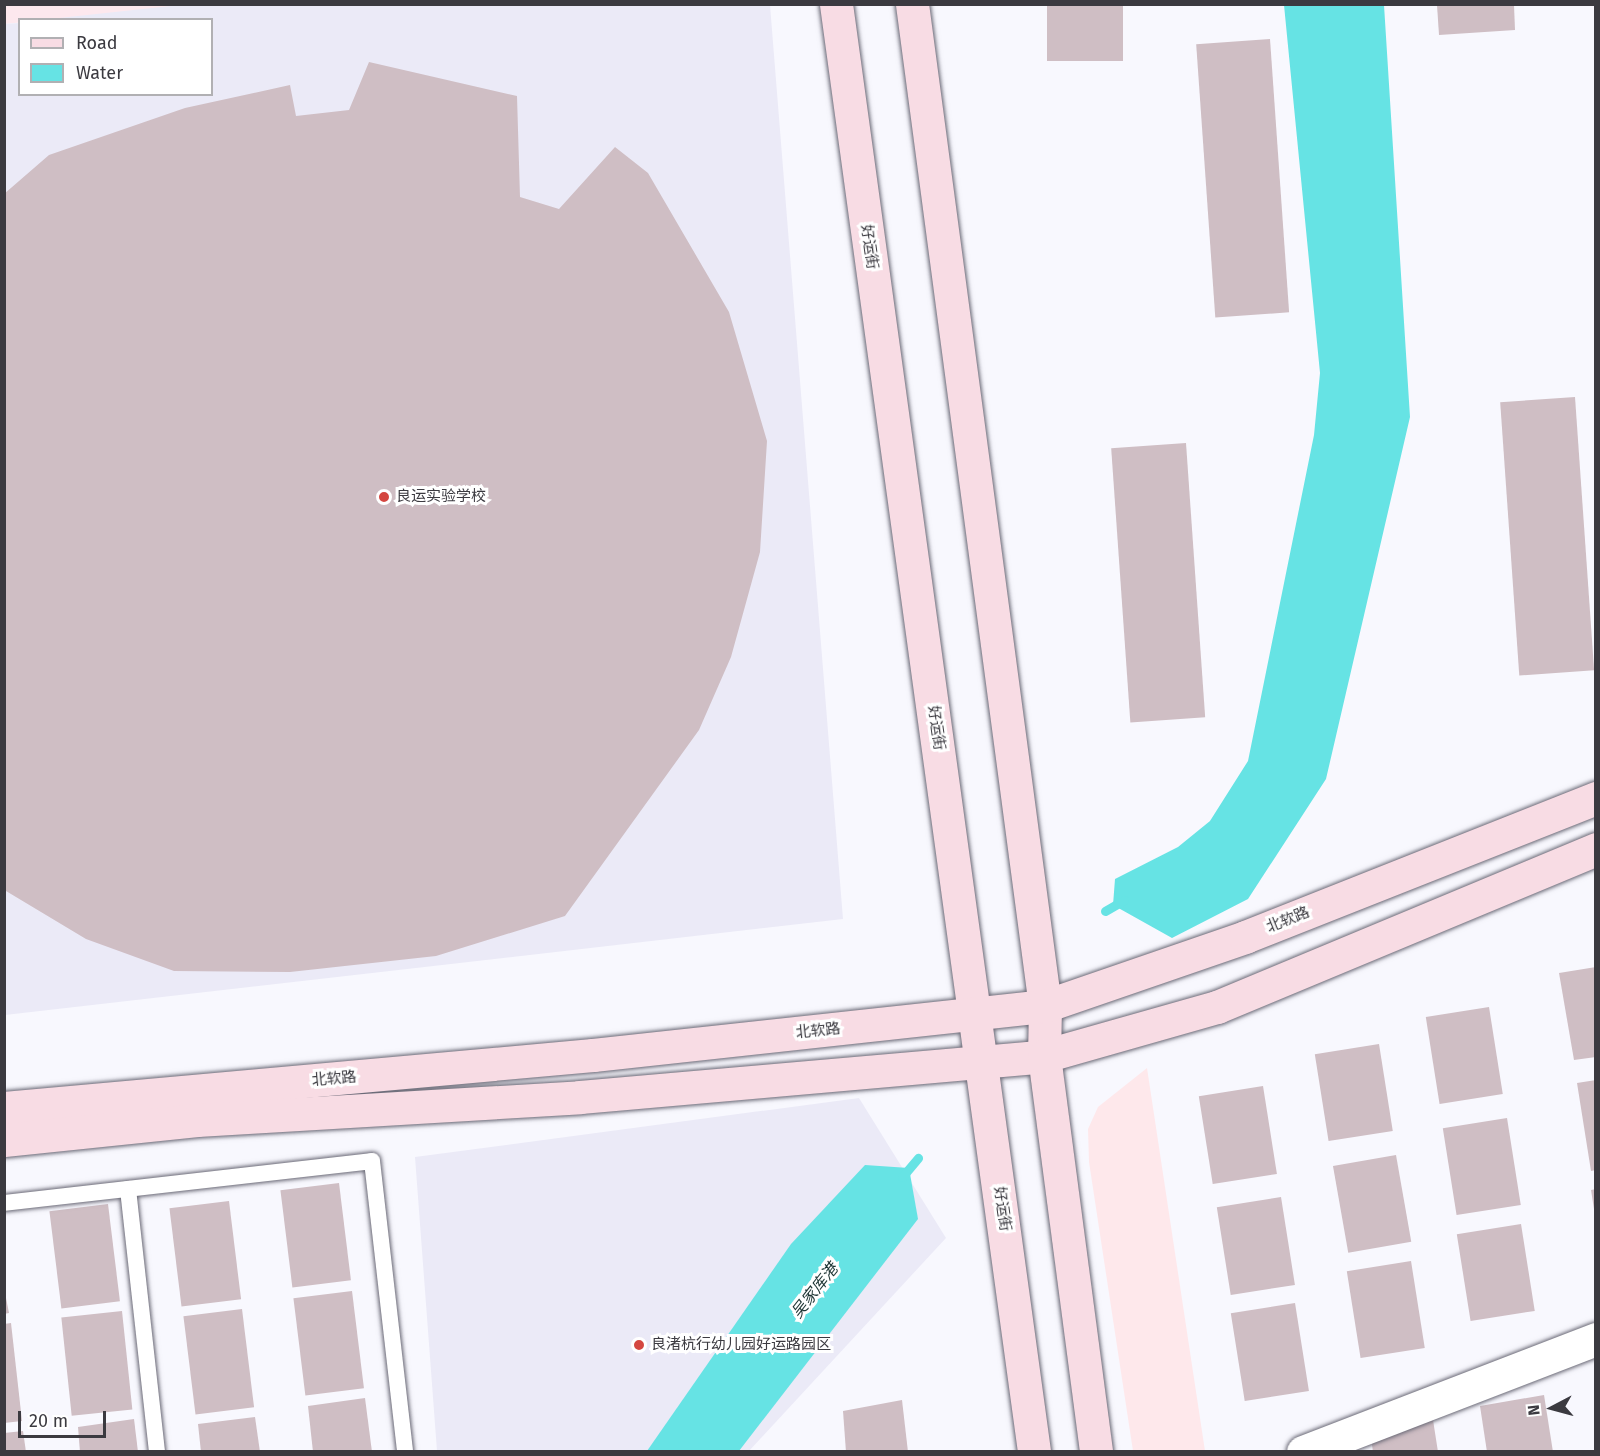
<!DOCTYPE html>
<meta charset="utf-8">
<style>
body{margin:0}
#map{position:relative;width:1600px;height:1456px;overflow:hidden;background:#f8f8fe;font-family:"Fira Sans","Noto Sans SC",sans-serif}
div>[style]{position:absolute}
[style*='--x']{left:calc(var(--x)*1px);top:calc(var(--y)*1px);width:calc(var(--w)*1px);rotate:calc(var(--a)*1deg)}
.commercial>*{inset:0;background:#fee8eb}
.industrial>*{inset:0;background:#fde8ee}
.built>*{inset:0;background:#ebeaf7}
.water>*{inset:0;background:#66e3e4}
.stream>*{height:9px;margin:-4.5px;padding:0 4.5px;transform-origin:4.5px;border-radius:4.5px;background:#66e3e4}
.building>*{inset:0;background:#cfbec4;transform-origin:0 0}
.roads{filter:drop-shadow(0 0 2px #6b6a77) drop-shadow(0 0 2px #6b6a77)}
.lane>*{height:16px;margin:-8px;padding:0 8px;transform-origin:8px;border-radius:8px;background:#fff}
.street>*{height:33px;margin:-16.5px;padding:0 16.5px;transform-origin:16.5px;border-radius:16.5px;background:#fff}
.secondary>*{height:33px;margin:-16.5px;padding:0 16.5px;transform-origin:16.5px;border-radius:16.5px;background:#f8dce4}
.dots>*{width:16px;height:16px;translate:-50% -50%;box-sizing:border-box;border:3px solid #fff;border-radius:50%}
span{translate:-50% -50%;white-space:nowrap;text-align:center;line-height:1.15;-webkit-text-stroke:6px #fff;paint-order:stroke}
.street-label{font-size:15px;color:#3b3a40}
.poi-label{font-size:15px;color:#3b3a40}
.left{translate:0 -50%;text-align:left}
.water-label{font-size:16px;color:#1c3332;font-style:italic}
.frame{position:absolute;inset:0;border:6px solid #3b3a40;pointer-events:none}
.legend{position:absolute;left:18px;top:18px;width:195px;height:78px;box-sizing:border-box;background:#fff;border:2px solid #b1b0b3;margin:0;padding:8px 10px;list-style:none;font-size:18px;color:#3b3a40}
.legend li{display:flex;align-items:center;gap:12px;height:30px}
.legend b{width:30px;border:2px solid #b1b0b3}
.north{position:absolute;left:1522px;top:1378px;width:60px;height:60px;-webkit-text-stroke:4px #fff;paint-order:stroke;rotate:264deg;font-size:16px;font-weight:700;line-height:24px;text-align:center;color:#3b3a40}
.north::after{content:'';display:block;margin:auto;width:21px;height:27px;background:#3b3a40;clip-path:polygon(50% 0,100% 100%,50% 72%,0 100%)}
.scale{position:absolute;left:18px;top:1411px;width:88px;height:27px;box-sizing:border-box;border:3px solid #3b3a40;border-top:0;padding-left:8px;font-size:18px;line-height:21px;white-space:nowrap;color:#3b3a40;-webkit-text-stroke:4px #fff;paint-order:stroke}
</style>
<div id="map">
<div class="commercial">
<div style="clip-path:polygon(1147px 1068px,1205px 1451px,1133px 1451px,1089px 1162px,1088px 1129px,1098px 1107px)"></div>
</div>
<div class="industrial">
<div style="clip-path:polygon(4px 5px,189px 5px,5px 24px)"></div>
</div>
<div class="built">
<div style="clip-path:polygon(189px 4px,770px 5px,843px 919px,5px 1015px,4px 24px,19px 23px,20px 94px,212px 94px,212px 20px,50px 19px)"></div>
<div style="clip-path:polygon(859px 1098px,946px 1238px,749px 1451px,437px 1451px,415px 1157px)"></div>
</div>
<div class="water">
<div style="clip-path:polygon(1284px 5px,1384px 5px,1410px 417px,1326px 779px,1248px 899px,1172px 938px,1113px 905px,1115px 879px,1178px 847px,1210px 821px,1248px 761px,1314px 435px,1320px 373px)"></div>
<div style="clip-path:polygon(865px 1165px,909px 1168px,918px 1219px,739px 1451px,647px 1451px,791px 1244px)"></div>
</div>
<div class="stream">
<div style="--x:1105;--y:911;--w:22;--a:-30"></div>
<div style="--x:902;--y:1177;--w:25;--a:-50"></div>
</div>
<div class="building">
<div style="left:1047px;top:4px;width:76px;height:57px"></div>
<div style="clip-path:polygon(1437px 5px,1514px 5px,1515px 30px,1439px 35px)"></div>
<div style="left:1270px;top:39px;width:274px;height:74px;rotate:86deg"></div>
<div style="clip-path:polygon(369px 62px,517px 96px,520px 197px,559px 209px,615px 147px,648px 173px,729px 312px,767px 441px,760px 552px,731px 657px,699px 730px,565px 916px,436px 956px,290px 972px,174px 971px,86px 939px,6px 891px,4px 194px,49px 155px,185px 108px,290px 85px,296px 116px,349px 110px)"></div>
<div style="left:1575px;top:397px;width:274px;height:75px;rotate:86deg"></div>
<div style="left:1186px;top:443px;width:275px;height:75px;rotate:86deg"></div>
<div style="clip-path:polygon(1596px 967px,1596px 1057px,1574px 1060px,1559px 973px)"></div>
<div style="left:1489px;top:1007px;width:88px;height:64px;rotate:81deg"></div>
<div style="left:1379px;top:1044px;width:88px;height:65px;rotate:81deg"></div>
<div style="clip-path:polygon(1596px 1080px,1596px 1170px,1591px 1171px,1577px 1083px)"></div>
<div style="left:1263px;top:1086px;width:89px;height:65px;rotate:81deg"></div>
<div style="left:1507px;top:1118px;width:88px;height:65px;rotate:81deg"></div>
<div style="left:1396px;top:1155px;width:88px;height:64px;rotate:80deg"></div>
<div style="left:339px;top:1183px;width:98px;height:59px;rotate:83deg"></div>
<div style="clip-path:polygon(1596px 1189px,1596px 1209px,1594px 1209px,1591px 1190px)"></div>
<div style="left:1281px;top:1197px;width:89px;height:65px;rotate:81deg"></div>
<div style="left:229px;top:1201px;width:99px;height:60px;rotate:83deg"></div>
<div style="left:108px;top:1204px;width:98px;height:59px;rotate:83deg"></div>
<div style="left:1521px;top:1224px;width:88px;height:65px;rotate:81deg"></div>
<div style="left:1411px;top:1261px;width:88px;height:65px;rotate:81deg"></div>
<div style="clip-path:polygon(4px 1288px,9px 1313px,4px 1314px)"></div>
<div style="left:352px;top:1291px;width:98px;height:59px;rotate:83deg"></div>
<div style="left:1295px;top:1303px;width:89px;height:65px;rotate:81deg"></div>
<div style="left:242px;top:1309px;width:99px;height:59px;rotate:83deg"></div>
<div style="left:122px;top:1311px;width:99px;height:61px;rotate:84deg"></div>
<div style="clip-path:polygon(11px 1323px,22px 1421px,4px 1423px,4px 1324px)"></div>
<div style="clip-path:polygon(1544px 1395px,1553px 1452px,1487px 1452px,1480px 1406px)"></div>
<div style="clip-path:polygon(365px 1398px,372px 1452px,313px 1452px,308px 1406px)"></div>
<div style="clip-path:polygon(902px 1400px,908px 1452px,846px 1452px,843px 1411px)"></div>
<div style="clip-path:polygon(255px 1417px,260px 1452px,201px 1452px,198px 1424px)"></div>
<div style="clip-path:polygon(134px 1419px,138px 1452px,80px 1452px,78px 1427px)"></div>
<div style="clip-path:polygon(1433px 1420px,1438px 1452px,1373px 1452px,1370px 1431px)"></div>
<div style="clip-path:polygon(23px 1431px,26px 1452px,4px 1452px,4px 1433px)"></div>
</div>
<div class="roads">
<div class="lane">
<div style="--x:128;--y:1189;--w:265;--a:83.7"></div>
<div style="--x:4;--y:1203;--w:370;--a:-6.5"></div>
<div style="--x:372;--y:1161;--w:293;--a:83.5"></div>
</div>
<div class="street">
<div style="--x:1303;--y:1452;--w:314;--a:-21.1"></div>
</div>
<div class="secondary">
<div style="--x:836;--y:4;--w:1461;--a:82.21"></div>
<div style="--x:912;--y:4;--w:1011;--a:82.44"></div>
<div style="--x:1045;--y:1006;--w:50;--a:91.1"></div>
<div style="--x:1044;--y:1056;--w:399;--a:82.5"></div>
<div style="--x:4;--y:1108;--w:591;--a:-5.14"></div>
<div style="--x:593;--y:1055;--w:455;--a:-6.2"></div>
<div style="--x:1045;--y:1006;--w:212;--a:-19"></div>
<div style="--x:1245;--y:937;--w:378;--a:-21.6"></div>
<div style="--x:4;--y:1140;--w:194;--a:-5.9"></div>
<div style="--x:197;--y:1120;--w:384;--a:-3.4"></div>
<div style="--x:580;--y:1097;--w:466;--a:-5"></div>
<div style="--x:1044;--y:1056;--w:180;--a:-15.8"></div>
<div style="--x:1217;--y:1007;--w:411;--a:-22.6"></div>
</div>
</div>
<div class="dots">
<div style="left:384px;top:497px;background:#d44640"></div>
<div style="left:639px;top:1345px;background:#d44640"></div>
</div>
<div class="street-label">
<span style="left:869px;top:247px;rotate:82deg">好运街</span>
<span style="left:936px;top:728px;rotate:82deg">好运街</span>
<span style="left:1288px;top:920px;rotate:-22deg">北软路</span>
<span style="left:818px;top:1031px;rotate:-6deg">北软路</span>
<span style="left:334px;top:1079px;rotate:-5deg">北软路</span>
<span style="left:1002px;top:1209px;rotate:82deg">好运街</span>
</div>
<div class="poi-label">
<span class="left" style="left:396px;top:497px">良运实验学校</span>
<span class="left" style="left:651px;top:1345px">良渚杭行幼儿园好运路园区</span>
</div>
<div class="water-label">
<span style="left:815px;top:1291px;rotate:-52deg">吴家库港</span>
</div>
<div class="frame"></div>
<ul class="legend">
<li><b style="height:8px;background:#f8dce4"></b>Road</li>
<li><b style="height:16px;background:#66e3e4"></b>Water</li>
</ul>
<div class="north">N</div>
<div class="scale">20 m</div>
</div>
